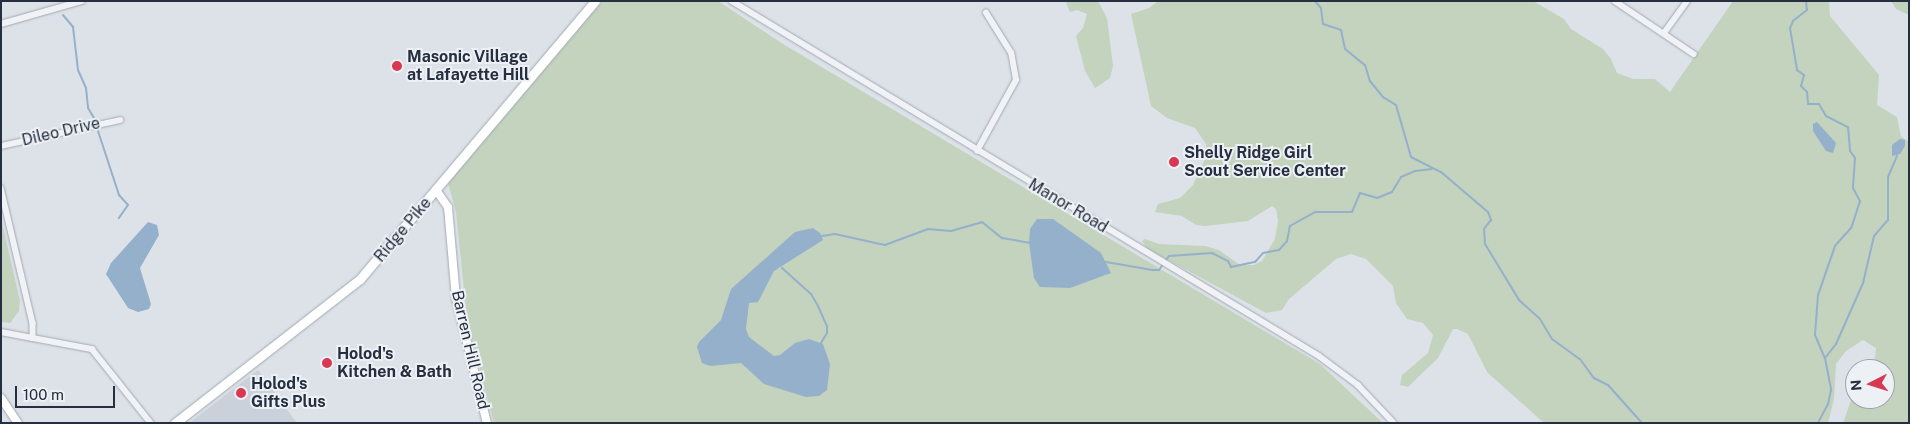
<!DOCTYPE html>
<style>
body{margin:0}
#map{position:relative;width:1910px;height:424px;overflow:hidden;background:#dde2e8;font-family:"Public Sans",sans-serif}
div>[style]{position:absolute}
[style*='--x']{left:calc(var(--x)*1px);top:calc(var(--y)*1px);width:calc(var(--w)*1px);rotate:calc(var(--a)*1deg)}
.built>*{inset:0;background:#cbd1db}
.green>*{inset:0;background:#c3d3be}
.water>*{inset:0;background:#95b0cb}
.stream>*{height:2px;margin:-1px;padding:0 1px;transform-origin:1px;border-radius:1px;background:#95b0cb}
.roads{filter:drop-shadow(0 0 1px #a2a9b2) drop-shadow(0 0 1px #a2a9b2)}
.street>*{height:5.5px;margin:-2.75px;padding:0 2.75px;transform-origin:2.75px;border-radius:2.75px;background:#f0f2f6}
.secondary>*{height:8px;margin:-4px;padding:0 4px;transform-origin:4px;border-radius:4px;background:#fff}
.primary>*{height:9px;margin:-4.5px;padding:0 4.5px;transform-origin:4.5px;border-radius:4.5px;background:#fff}
.dots>*{width:14px;height:14px;translate:-50% -50%;box-sizing:border-box;border:2px solid #edf1f6;border-radius:50%}
span{translate:-50% -50%;white-space:nowrap;text-align:center;line-height:1.15;-webkit-text-stroke:4px #edf1f6;paint-order:stroke}
.poi-label{font-size:16px;color:#262f40;font-weight:700}
.left{translate:0 -50%;text-align:left}
.street-label{font-size:16px;color:#262f40}
.frame{position:absolute;inset:0;border:2px solid #262f40;pointer-events:none}
.north{position:absolute;left:1845px;top:359px;width:50px;height:50px;box-sizing:border-box;background:#edf1f6;border:1px solid #9da3ad;border-radius:50%;rotate:265deg;font-size:14px;font-weight:700;line-height:20px;text-align:center;color:#262f40}
.north::after{content:'';display:block;margin:auto;width:18px;height:22px;background:#d83851;clip-path:polygon(50% 0,100% 100%,50% 72%,0 100%)}
.scale{position:absolute;left:15px;top:386px;width:100px;height:22px;box-sizing:border-box;border:2px solid #262f40;border-top:0;padding-left:6px;font-size:15px;line-height:18px;white-space:nowrap;color:#262f40;-webkit-text-stroke:4px #edf1f6;paint-order:stroke}
</style>
<div id="map">
<div class="built">
<div style="clip-path:polygon(258px 370px,297px 423px,189px 423px)"></div>
</div>
<div class="green">
<div style="clip-path:polygon(602px 1px,718px 1px,783px 44px,1320px 364px,1383px 423px,494px 423px,467px 320px,456px 212px,448px 183px)"></div>
<div style="clip-path:polygon(1098px 1px,1107px 18px,1113px 66px,1110px 78px,1095px 88px,1085px 71px,1076px 36px,1083px 28px,1087px 14px,1077px 10px,1070px 12px,1066px 2px)"></div>
<div style="clip-path:polygon(1158px 1px,1533px 1px,1564px 19px,1571px 29px,1603px 49px,1611px 59px,1617px 73px,1633px 79px,1655px 79px,1670px 92px,1733px 1px,1829px 1px,1830px 16px,1879px 75px,1877px 105px,1897px 117px,1901px 136px,1909px 142px,1909px 423px,1843px 423px,1855px 389px,1855px 399px,1885px 399px,1885px 369px,1874px 369px,1876px 348px,1863px 340px,1846px 351px,1836px 364px,1834px 399px,1828px 423px,1544px 423px,1487px 372px,1468px 334px,1457px 329px,1453px 329px,1438px 358px,1408px 387px,1400px 385px,1402px 375px,1428px 353px,1433px 335px,1423px 323px,1407px 319px,1396px 303px,1393px 286px,1366px 259px,1351px 254px,1336px 259px,1289px 299px,1282px 310px,1266px 313px,1148px 249px,1142px 241px,1145px 239px,1159px 244px,1205px 246px,1219px 250px,1240px 265px,1254px 265px,1262px 261px,1275px 239px,1278px 221px,1276px 209px,1272px 206px,1248px 221px,1205px 226px,1196px 225px,1182px 216px,1155px 212px,1158px 204px,1180px 198px,1193px 185px,1207px 155px,1206px 144px,1195px 128px,1167px 118px,1151px 106px,1131px 14px,1149px 8px)"></div>
<div style="clip-path:polygon(1891px 1px,1909px 1px,1909px 15px,1896px 9px)"></div>
<div style="clip-path:polygon(1px 218px,20px 301px,19px 311px,10px 323px,1px 322px)"></div>
</div>
<div class="water">
<div style="clip-path:polygon(1817px 122px,1836px 143px,1833px 153px,1826px 151px,1813px 131px,1813px 124px)"></div>
<div style="clip-path:polygon(1900px 139px,1905px 140px,1905px 146px,1900px 154px,1892px 156px,1892px 145px)"></div>
<div style="clip-path:polygon(1037px 219px,1053px 219px,1101px 253px,1111px 273px,1070px 288px,1040px 287px,1034px 278px,1029px 243px,1030px 229px)"></div>
<div style="clip-path:polygon(148px 222px,157px 225px,159px 235px,140px 268px,151px 304px,149px 309px,138px 312px,128px 308px,106px 274px,111px 263px)"></div>
<div style="clip-path:polygon(813px 228px,820px 233px,823px 240px,774px 271px,758px 302px,749px 303px,746px 329px,749px 337px,774px 356px,780px 355px,795px 343px,809px 339px,823px 344px,830px 364px,827px 390px,819px 396px,806px 397px,764px 384px,741px 363px,710px 366px,702px 363px,697px 347px,699px 342px,721px 320px,731px 289px,795px 232px)"></div>
</div>
<div class="stream">
<div style="--x:1315;--y:1;--w:9;--a:49"></div>
<div style="--x:1321;--y:8;--w:16;--a:83"></div>
<div style="--x:1323;--y:24;--w:19;--a:18"></div>
<div style="--x:1341;--y:30;--w:19;--a:78"></div>
<div style="--x:1345;--y:49;--w:26;--a:39"></div>
<div style="--x:1365;--y:65;--w:17;--a:73"></div>
<div style="--x:1370;--y:81;--w:21;--a:51"></div>
<div style="--x:1383;--y:97;--w:15;--a:32"></div>
<div style="--x:1396;--y:105;--w:54;--a:73.9"></div>
<div style="--x:1411;--y:157;--w:34;--a:27"></div>
<div style="--x:1441;--y:172;--w:62;--a:40.4"></div>
<div style="--x:1488;--y:212;--w:9;--a:69"></div>
<div style="--x:1491;--y:220;--w:11;--a:128"></div>
<div style="--x:1484;--y:229;--w:15;--a:86"></div>
<div style="--x:1485;--y:244;--w:66;--a:58.7"></div>
<div style="--x:1519;--y:300;--w:28;--a:42"></div>
<div style="--x:1540;--y:319;--w:23;--a:59"></div>
<div style="--x:1552;--y:339;--w:34;--a:36"></div>
<div style="--x:1580;--y:359;--w:24;--a:54"></div>
<div style="--x:1594;--y:378;--w:16;--a:27"></div>
<div style="--x:1608;--y:385;--w:51;--a:48.2"></div>
<div style="--x:1806;--y:1;--w:9;--a:84"></div>
<div style="--x:1807;--y:10;--w:18;--a:142"></div>
<div style="--x:1793;--y:21;--w:8;--a:113"></div>
<div style="--x:1790;--y:28;--w:43;--a:80.5"></div>
<div style="--x:1797;--y:70;--w:9;--a:36"></div>
<div style="--x:1804;--y:75;--w:11;--a:105"></div>
<div style="--x:1801;--y:86;--w:8;--a:45"></div>
<div style="--x:1807;--y:92;--w:12;--a:85"></div>
<div style="--x:1808;--y:104;--w:11;--a:0"></div>
<div style="--x:1819;--y:104;--w:14;--a:60"></div>
<div style="--x:1826;--y:116;--w:25;--a:27"></div>
<div style="--x:1848;--y:127;--w:24;--a:85"></div>
<div style="--x:1850;--y:151;--w:9;--a:54"></div>
<div style="--x:1855;--y:158;--w:30;--a:94"></div>
<div style="--x:1853;--y:188;--w:15;--a:62"></div>
<div style="--x:1860;--y:201;--w:28;--a:108"></div>
<div style="--x:1851;--y:228;--w:24;--a:132"></div>
<div style="--x:1835;--y:246;--w:52;--a:109.1"></div>
<div style="--x:1818;--y:295;--w:40;--a:94.3"></div>
<div style="--x:1815;--y:335;--w:25;--a:67"></div>
<div style="--x:1825;--y:358;--w:33;--a:79"></div>
<div style="--x:1831;--y:390;--w:14;--a:102"></div>
<div style="--x:1828;--y:404;--w:21;--a:118"></div>
<div style="--x:63;--y:15;--w:16;--a:50"></div>
<div style="--x:73;--y:27;--w:43;--a:83.4"></div>
<div style="--x:78;--y:70;--w:20;--a:66"></div>
<div style="--x:86;--y:88;--w:20;--a:84"></div>
<div style="--x:88;--y:108;--w:12;--a:59"></div>
<div style="--x:97;--y:128;--w:71;--a:71.8"></div>
<div style="--x:119;--y:195;--w:13;--a:48"></div>
<div style="--x:128;--y:205;--w:16;--a:125"></div>
<div style="--x:822;--y:236;--w:13;--a:-9"></div>
<div style="--x:835;--y:234;--w:51;--a:12.4"></div>
<div style="--x:885;--y:245;--w:46;--a:-20.4"></div>
<div style="--x:928;--y:229;--w:23;--a:5"></div>
<div style="--x:951;--y:231;--w:32;--a:-16"></div>
<div style="--x:982;--y:222;--w:26;--a:39"></div>
<div style="--x:1002;--y:238;--w:29;--a:10"></div>
<div style="--x:1166;--y:260;--w:5;--a:-53"></div>
<div style="--x:1169;--y:256;--w:43;--a:-4"></div>
<div style="--x:1212;--y:253;--w:18;--a:27"></div>
<div style="--x:1228;--y:261;--w:7;--a:63"></div>
<div style="--x:1231;--y:267;--w:25;--a:-12"></div>
<div style="--x:1255;--y:262;--w:12;--a:-48"></div>
<div style="--x:1263;--y:253;--w:16;--a:-11"></div>
<div style="--x:1279;--y:250;--w:12;--a:-48"></div>
<div style="--x:1287;--y:241;--w:15;--a:-79"></div>
<div style="--x:1290;--y:226;--w:29;--a:-29"></div>
<div style="--x:1315;--y:212;--w:37;--a:0"></div>
<div style="--x:1352;--y:212;--w:21;--a:-67"></div>
<div style="--x:1360;--y:193;--w:18;--a:16"></div>
<div style="--x:1377;--y:198;--w:16;--a:-22"></div>
<div style="--x:1392;--y:192;--w:17;--a:-59"></div>
<div style="--x:1401;--y:177;--w:15;--a:-23"></div>
<div style="--x:1415;--y:171;--w:17;--a:-7"></div>
<div style="--x:1106;--y:262;--w:47;--a:9.9"></div>
<div style="--x:1152;--y:270;--w:7;--a:0"></div>
<div style="--x:1159;--y:270;--w:7;--a:-56"></div>
<div style="--x:782;--y:268;--w:39;--a:42"></div>
<div style="--x:811;--y:294;--w:14;--a:60"></div>
<div style="--x:818;--y:306;--w:22;--a:66"></div>
<div style="--x:827;--y:326;--w:7;--a:90"></div>
<div style="--x:827;--y:333;--w:12;--a:121"></div>
<div style="--x:1825;--y:358;--w:18;--a:-52"></div>
<div style="--x:1836;--y:344;--w:67;--a:-66.1"></div>
<div style="--x:1863;--y:283;--w:48;--a:-76.8"></div>
<div style="--x:1874;--y:236;--w:21;--a:-49"></div>
<div style="--x:1888;--y:220;--w:43;--a:-90"></div>
<div style="--x:1888;--y:177;--w:23;--a:-67"></div>
</div>
<div class="roads">
<div class="street">
<div style="--x:732;--y:1;--w:686;--a:31.16"></div>
<div style="--x:1319;--y:356;--w:49;--a:36.6"></div>
<div style="--x:1358;--y:385;--w:52;--a:46.5"></div>
<div style="--x:1615;--y:1;--w:95;--a:33.9"></div>
<div style="--x:1;--y:24;--w:84;--a:-15.9"></div>
<div style="--x:1664;--y:33;--w:39;--a:-54"></div>
<div style="--x:1;--y:146;--w:122;--a:-12.3"></div>
<div style="--x:977;--y:151;--w:81;--a:-61.2"></div>
<div style="--x:1016;--y:80;--w:27;--a:-100"></div>
<div style="--x:1011;--y:53;--w:47;--a:-122"></div>
<div style="--x:1;--y:188;--w:139;--a:76.7"></div>
<div style="--x:33;--y:323;--w:15;--a:90"></div>
<div style="--x:1;--y:332;--w:93;--a:10.6"></div>
<div style="--x:92;--y:349;--w:95;--a:51.4"></div>
</div>
<div class="secondary">
<div style="--x:436;--y:190;--w:21;--a:55"></div>
<div style="--x:448;--y:207;--w:91;--a:85"></div>
<div style="--x:456;--y:298;--w:129;--a:76.1"></div>
<div style="--x:1;--y:398;--w:30;--a:56"></div>
</div>
<div class="primary">
<div style="--x:175;--y:423;--w:234;--a:-37.9"></div>
<div style="--x:360;--y:279;--w:364;--a:-49.8"></div>
</div>
</div>
<div class="dots">
<div style="left:397px;top:66px;background:#d83851"></div>
<div style="left:1174px;top:162px;background:#d83851"></div>
<div style="left:327px;top:363px;background:#d83851"></div>
<div style="left:241px;top:393px;background:#d83851"></div>
</div>
<div class="poi-label">
<span class="left" style="left:407px;top:66px">Masonic Village<br>at Lafayette Hill</span>
<span class="left" style="left:1184px;top:162px">Shelly Ridge Girl<br>Scout Service Center</span>
<span class="left" style="left:337px;top:363px">Holod's<br>Kitchen &amp; Bath</span>
<span class="left" style="left:251px;top:393px">Holod's<br>Gifts Plus</span>
</div>
<div class="street-label">
<span style="left:61px;top:132px;rotate:-13deg">Dileo Drive</span>
<span style="left:1068px;top:206px;rotate:31deg">Manor Road</span>
<span style="left:403px;top:230px;rotate:-50deg">Ridge Pike</span>
<span style="left:470px;top:350px;rotate:77deg">Barren Hill Road</span>
</div>
<div class="frame"></div>
<div class="north">N</div>
<div class="scale">100 m</div>
</div>
